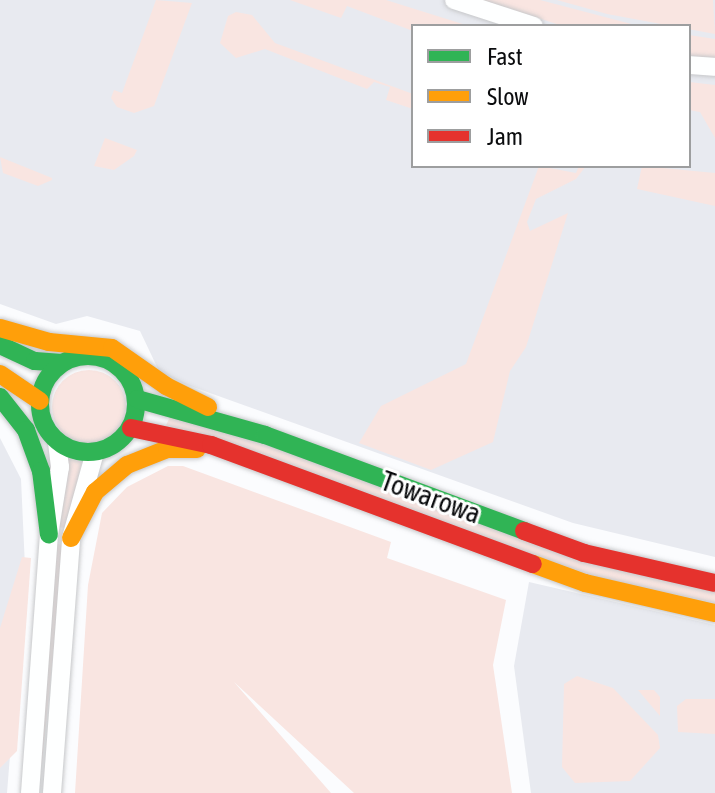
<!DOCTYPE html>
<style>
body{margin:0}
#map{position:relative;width:715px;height:793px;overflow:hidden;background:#fbfcfe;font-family:"Asap Condensed",sans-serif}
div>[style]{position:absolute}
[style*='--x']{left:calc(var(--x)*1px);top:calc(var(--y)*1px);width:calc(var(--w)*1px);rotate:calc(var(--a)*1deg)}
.built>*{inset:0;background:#e8eaf0}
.green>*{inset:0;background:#f9e5e1}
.round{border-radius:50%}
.roads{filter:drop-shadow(0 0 2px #c7c8ca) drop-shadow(0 0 2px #c7c8ca)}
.street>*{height:18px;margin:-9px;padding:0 9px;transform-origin:9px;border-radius:9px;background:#feffff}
.fast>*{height:18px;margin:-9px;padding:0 9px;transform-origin:9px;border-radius:9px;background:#30b455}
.fast>.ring{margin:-9px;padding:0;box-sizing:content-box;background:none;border:18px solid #30b455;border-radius:50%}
.slow>*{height:18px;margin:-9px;padding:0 9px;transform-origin:9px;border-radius:9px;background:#ff9f0a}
.jam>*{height:18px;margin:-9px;padding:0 9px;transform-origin:9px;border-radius:9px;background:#e5322d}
span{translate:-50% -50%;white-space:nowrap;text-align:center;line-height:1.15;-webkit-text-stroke:6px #fff;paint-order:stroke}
.street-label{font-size:28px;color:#0b0c0e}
.legend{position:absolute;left:411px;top:24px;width:280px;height:144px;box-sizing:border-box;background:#fff;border:2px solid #9d9e9f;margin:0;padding:10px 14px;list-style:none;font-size:24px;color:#0b0c0e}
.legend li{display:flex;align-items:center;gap:16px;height:40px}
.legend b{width:40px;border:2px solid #9d9e9f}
</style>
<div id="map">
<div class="built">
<div style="clip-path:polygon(evenodd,0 0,715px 0,715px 557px,573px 523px,182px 383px,159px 371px,140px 331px,87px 316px,56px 324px,0 304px,0 0,413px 26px,689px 26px,689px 166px,413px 166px,413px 26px)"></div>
<div style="clip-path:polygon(0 438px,21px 479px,25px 567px,7px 793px,0 793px)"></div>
<div style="clip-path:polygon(529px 582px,715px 625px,715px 793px,531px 793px,514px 666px)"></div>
</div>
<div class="green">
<div style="clip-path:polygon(156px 0,192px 3px,154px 106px,134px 113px,117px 107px,111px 98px,114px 90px,122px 93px)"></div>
<div style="clip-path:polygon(290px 0,386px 0,469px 26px,413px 26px,413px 31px,347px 6px,341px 18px)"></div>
<div style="clip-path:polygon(481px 0,540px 0,639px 26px,563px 26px)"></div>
<div style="clip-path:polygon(557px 0,713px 0,715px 34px,607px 14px)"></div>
<div style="clip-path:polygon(236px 12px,252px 15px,275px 43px,413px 94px,413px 109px,386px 100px,390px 87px,374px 82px,367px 89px,265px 49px,236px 58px,220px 43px,228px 16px)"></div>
<div style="clip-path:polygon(689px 35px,715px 39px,715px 58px,689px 56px)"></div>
<div style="clip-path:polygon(689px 82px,715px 85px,715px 138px,700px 112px,689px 110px)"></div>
<div style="clip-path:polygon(105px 138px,137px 150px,134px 156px,114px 170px,94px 166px)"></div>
<div style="clip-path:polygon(0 157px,52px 178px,52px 180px,38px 186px,3px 173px)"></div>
<div style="clip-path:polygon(539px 166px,576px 173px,579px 166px,586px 166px,576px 179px,536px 199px,527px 222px,530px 231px,568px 213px,526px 347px,510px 371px,493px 442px,431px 470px,359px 443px,381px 406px,466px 364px)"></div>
<div style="clip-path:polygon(642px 166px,715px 173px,715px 206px,637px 189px)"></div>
<div class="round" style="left:52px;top:370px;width:74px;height:74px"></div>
<div style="clip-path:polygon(172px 413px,715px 592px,715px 603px,599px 578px,166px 425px)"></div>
<div style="clip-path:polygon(66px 458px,82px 462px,66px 528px,58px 527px)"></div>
<div style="clip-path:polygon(168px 466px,183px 466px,391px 542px,387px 558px,506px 600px,493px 665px,512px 793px,354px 793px,234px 682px,331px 793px,75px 793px,88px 585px,102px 513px,127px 487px)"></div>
<div style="clip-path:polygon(56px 544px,64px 545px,42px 764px,40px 763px)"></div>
<div style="clip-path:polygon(22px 557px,31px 558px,17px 751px,0 768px,0 628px)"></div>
<div style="clip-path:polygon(577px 676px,613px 688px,658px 735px,660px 748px,630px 781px,575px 783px,562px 767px,564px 684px)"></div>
<div style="clip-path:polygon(638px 690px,654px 690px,660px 697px,660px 716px)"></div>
<div style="clip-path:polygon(686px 699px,715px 699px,715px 734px,678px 732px,677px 706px)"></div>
</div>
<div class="roads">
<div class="street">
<div style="--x:454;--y:0;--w:84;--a:18"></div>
<div style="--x:689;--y:65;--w:26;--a:4"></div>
<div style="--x:30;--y:793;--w:259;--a:-85.8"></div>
<div style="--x:49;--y:535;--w:69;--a:-80.8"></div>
<div style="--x:60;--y:467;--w:26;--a:-97"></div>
<div style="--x:52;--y:793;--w:256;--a:-85.7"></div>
<div style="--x:71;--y:538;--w:89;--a:-74.4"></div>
</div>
<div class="fast">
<div style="--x:0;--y:345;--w:38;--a:25"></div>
<div style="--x:35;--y:361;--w:27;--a:4"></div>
<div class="ring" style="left:40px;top:356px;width:78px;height:78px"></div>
<div style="--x:0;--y:397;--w:42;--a:51.8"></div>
<div style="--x:26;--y:430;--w:44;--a:69.9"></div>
<div style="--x:41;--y:471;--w:64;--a:82.9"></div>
<div style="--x:137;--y:399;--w:133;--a:15.7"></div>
<div style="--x:265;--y:435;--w:276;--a:20.3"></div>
</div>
<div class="slow">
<div style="--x:0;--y:328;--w:51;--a:15.9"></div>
<div style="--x:49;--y:342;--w:63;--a:5.4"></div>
<div style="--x:112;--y:348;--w:66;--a:35.1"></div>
<div style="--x:166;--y:386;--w:47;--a:26.6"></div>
<div style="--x:0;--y:374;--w:48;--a:34"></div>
<div style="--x:71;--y:538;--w:52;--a:-62.4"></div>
<div style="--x:95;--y:492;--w:42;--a:-40.2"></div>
<div style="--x:127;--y:465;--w:43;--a:-21.8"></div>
<div style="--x:167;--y:449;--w:30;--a:0"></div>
<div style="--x:533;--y:564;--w:55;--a:20.1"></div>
<div style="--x:585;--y:583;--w:133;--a:13"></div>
</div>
<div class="jam">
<div style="--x:131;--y:428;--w:82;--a:12"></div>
<div style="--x:211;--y:445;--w:343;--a:20.3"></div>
<div style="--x:524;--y:531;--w:64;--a:20.1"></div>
<div style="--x:584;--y:553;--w:134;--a:12.9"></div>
</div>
</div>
<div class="street-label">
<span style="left:431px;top:497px;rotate:20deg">Towarowa</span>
</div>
<ul class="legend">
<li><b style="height:10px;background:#30b455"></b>Fast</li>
<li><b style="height:10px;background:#ff9f0a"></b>Slow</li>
<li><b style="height:10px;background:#e5322d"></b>Jam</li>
</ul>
</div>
